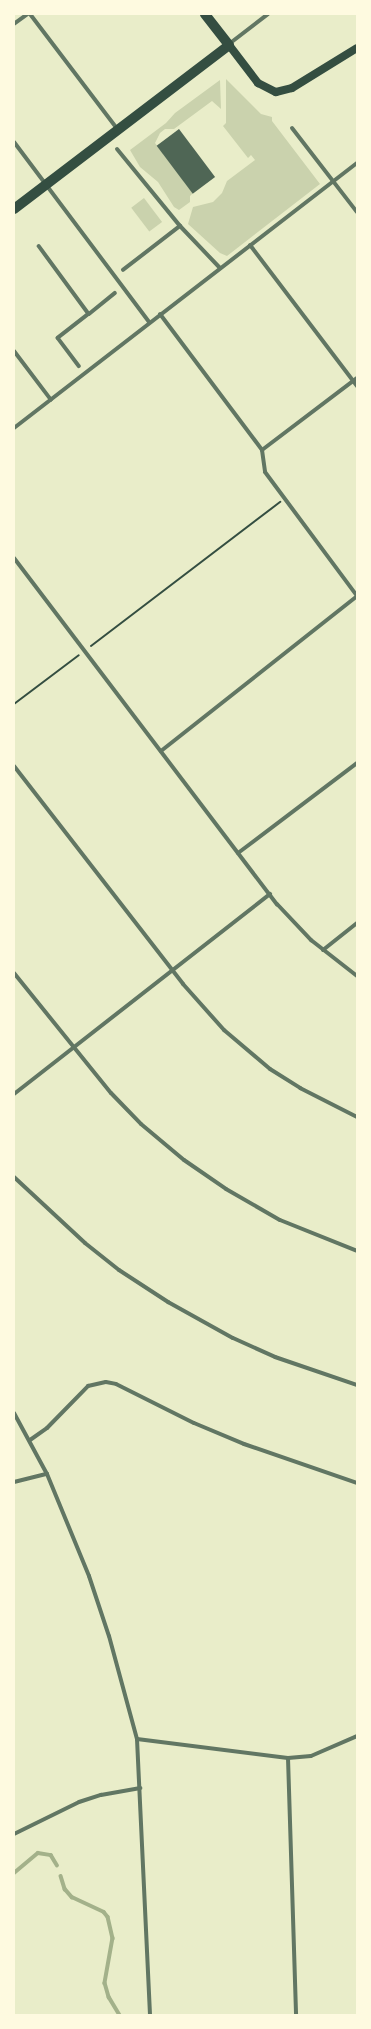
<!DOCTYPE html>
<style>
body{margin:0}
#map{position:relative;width:371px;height:2029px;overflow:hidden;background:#e9edc9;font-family:"PT Sans",sans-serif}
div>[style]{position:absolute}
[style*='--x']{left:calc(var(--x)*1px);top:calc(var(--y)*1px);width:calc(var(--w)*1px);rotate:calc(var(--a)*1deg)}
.green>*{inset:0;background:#cad2ad;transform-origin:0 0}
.stream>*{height:3.5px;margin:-1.75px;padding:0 1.75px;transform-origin:1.75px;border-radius:1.75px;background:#a3b18a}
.building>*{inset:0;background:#4f6655;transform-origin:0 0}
.path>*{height:2px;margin:-1px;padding:0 1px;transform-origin:1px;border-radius:1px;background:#344e41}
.pedestrian>*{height:3.5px;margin:-1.75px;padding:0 1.75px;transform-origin:1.75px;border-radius:1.75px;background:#617663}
.minor>*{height:4px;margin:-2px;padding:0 2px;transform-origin:2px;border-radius:2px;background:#617663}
.secondary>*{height:8px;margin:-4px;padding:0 4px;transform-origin:4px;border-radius:4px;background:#344e41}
.primary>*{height:10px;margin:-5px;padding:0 5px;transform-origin:5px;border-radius:5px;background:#344e41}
span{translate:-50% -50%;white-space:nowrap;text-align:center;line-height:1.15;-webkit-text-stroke:4px #fefae0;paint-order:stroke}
.frame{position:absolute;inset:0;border:15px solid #fefae0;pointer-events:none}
</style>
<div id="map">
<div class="green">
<div style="clip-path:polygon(226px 79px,261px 114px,272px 117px,272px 121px,320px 184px,227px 256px,220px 253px,188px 224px,193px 207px,213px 202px,222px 193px,227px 181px,255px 160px,251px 155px,248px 158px,223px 126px,226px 123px)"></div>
<div style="clip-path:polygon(220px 80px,221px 109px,212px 101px,174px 129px,165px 129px,160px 133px,155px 143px,193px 193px,190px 196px,190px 202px,179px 210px,174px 207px,158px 182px,140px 167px,130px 150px,166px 123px,175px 113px)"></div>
<div style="left:144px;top:198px;width:30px;height:16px;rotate:53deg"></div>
</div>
<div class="stream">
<div style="--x:14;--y:1873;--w:31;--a:-40"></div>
<div style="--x:38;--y:1853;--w:13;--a:9"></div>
<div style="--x:51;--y:1855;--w:12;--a:59"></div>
<div style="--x:61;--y:1876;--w:14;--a:73"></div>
<div style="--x:65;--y:1889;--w:11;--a:49"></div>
<div style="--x:72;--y:1897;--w:35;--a:25"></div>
<div style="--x:104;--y:1912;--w:6;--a:51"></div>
<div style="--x:108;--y:1917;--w:22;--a:77"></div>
<div style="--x:113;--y:1938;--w:46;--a:100.1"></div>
<div style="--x:105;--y:1983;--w:15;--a:74"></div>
<div style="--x:109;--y:1997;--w:21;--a:59"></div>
</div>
<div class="building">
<div style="left:179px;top:129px;width:60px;height:28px;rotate:53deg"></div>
</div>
<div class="path">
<div style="--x:91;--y:646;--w:238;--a:-37.3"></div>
<div style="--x:14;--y:704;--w:81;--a:-37"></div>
</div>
<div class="pedestrian">
<div style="--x:14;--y:24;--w:17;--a:-36"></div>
<div style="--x:39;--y:246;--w:84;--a:53.7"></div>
<div style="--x:89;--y:314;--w:39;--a:142"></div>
<div style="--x:58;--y:338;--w:35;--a:53"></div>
<div style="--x:123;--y:270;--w:72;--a:-37.7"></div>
<div style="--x:89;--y:314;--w:33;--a:-39"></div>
</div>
<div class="minor">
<div style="--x:30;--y:14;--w:146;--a:52.8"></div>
<div style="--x:229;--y:44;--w:49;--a:-37.6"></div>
<div style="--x:292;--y:128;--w:106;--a:52.3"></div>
<div style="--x:14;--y:142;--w:225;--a:53.1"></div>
<div style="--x:117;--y:149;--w:99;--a:50.7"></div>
<div style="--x:180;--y:226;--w:58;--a:46.4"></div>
<div style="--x:250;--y:245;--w:177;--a:52.8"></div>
<div style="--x:160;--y:314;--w:170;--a:53.1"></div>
<div style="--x:262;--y:450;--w:22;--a:82"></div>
<div style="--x:265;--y:472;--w:154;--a:53.4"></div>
<div style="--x:14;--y:351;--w:61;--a:52.9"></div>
<div style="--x:14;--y:428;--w:433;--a:-37.7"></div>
<div style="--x:262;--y:450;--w:119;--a:-37.2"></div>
<div style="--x:14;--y:558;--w:435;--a:52.8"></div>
<div style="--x:277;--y:904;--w:50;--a:46.6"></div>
<div style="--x:311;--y:940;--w:58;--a:38"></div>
<div style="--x:161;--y:751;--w:250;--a:-38.3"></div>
<div style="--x:14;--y:766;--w:276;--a:52.2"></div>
<div style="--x:183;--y:984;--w:62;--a:48.3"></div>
<div style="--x:224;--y:1030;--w:60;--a:40.3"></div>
<div style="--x:270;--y:1069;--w:36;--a:32"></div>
<div style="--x:300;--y:1088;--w:64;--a:27"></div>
<div style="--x:238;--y:853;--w:149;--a:-37.1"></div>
<div style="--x:323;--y:950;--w:43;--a:-38.5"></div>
<div style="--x:14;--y:973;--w:154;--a:51.1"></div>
<div style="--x:111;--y:1093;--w:43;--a:45.9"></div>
<div style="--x:141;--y:1124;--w:56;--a:39.9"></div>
<div style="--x:184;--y:1160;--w:51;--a:34.6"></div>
<div style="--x:226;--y:1189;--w:62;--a:29.9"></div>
<div style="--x:280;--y:1220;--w:83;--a:21.9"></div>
<div style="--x:14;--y:1094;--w:325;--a:-38"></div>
<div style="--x:14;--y:1177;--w:97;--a:42.9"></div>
<div style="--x:85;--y:1243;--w:43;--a:38.5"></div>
<div style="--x:119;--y:1270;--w:59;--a:33.1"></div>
<div style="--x:168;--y:1302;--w:74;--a:29"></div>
<div style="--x:233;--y:1338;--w:46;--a:24.3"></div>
<div style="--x:275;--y:1357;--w:87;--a:18.9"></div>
<div style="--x:14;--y:1413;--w:69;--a:61.6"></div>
<div style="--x:47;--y:1474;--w:110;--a:67.6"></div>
<div style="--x:89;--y:1576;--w:63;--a:71.6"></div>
<div style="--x:109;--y:1636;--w:107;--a:74.8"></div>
<div style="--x:137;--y:1739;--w:276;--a:87.3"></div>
<div style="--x:30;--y:1440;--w:21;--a:-35"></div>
<div style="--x:47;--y:1428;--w:59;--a:-45.7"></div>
<div style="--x:88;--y:1386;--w:18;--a:-13"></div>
<div style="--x:106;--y:1382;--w:10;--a:11"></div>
<div style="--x:116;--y:1384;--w:87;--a:26.6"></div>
<div style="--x:194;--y:1423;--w:54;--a:22.8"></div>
<div style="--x:244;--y:1444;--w:120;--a:19"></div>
<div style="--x:14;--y:1482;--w:34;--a:-14"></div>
<div style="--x:137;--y:1739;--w:152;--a:7.2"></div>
<div style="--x:288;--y:1758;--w:23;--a:-5"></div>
<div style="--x:311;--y:1756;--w:50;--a:-23.5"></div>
<div style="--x:288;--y:1758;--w:257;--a:88.2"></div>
<div style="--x:14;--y:1834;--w:72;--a:-26.2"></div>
<div style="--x:79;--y:1802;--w:23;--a:-18"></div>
<div style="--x:101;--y:1795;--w:40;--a:-10"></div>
</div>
<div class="secondary">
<div style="--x:229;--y:45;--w:48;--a:52.7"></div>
<div style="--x:258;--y:83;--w:20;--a:27"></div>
<div style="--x:276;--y:92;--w:16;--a:-14"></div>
<div style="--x:292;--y:88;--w:76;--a:-31.6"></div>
</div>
<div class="primary">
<div style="--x:14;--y:209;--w:270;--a:-37.3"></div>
<div style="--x:229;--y:45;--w:39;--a:-128"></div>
</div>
<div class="frame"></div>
</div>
